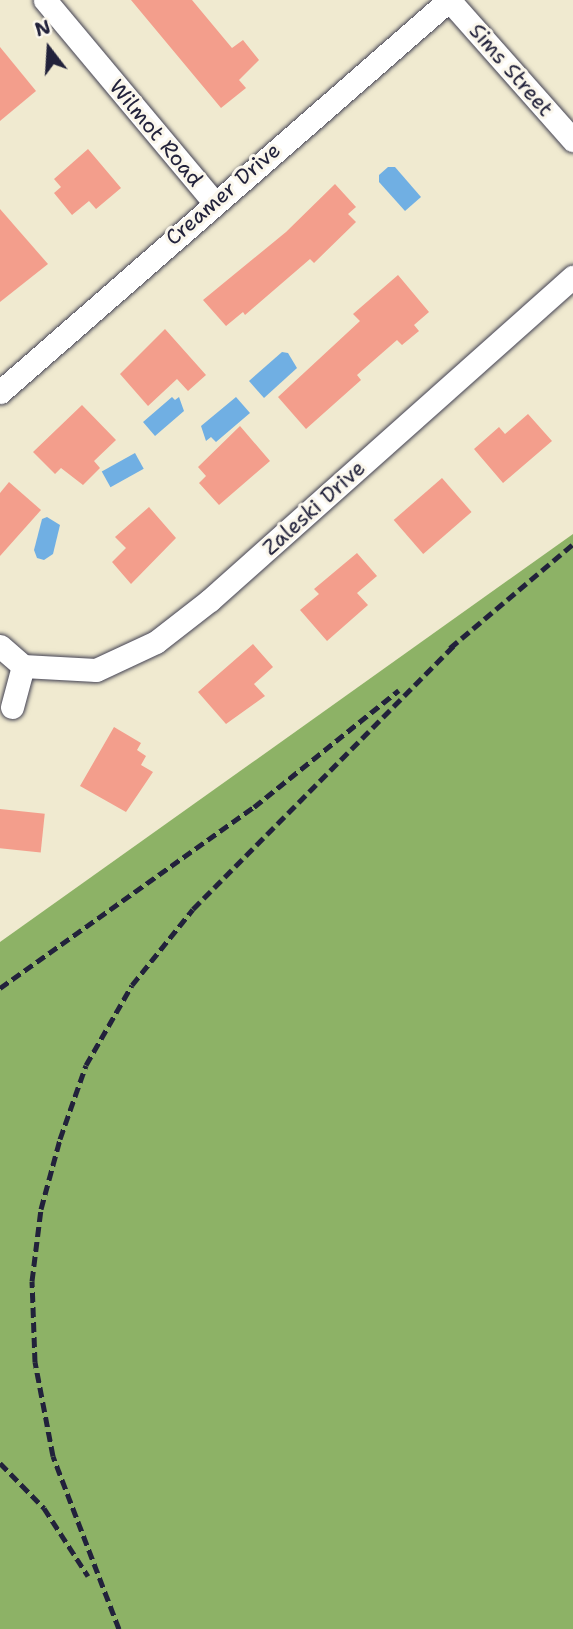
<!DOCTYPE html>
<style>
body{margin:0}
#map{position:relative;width:573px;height:1629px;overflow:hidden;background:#f0ead0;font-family:"Shantell Sans",sans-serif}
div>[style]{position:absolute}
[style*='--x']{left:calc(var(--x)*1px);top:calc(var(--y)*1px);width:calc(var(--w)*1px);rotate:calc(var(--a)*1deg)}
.forest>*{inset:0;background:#8db266}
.water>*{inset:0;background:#70afe3;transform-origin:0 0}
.building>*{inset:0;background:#f39e8c;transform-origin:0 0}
.roads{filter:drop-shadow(0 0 2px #414051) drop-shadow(0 0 2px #414051)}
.street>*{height:23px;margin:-11.5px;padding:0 11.5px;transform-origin:11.5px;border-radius:11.5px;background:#fff}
.rail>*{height:5px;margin-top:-2.5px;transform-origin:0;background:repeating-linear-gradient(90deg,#22223b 0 10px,transparent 0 15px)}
span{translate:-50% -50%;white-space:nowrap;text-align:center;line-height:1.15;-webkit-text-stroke:6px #fbf7ec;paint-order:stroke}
.street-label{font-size:21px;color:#22223b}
.north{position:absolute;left:14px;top:14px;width:70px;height:70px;-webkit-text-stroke:5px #fbf7ec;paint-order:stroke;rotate:343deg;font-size:19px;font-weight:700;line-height:28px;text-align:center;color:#22223b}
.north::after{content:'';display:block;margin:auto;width:24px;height:32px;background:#22223b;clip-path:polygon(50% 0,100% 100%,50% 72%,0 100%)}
</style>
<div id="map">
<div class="forest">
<div style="clip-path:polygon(573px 534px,573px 1629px,0 1629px,0 942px)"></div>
</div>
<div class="water">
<div style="clip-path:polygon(388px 167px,395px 167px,421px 197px,405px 211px,379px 182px,379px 175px)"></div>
<div style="clip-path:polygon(282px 352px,288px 353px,297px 368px,264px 398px,249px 381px)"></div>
<div style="clip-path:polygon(172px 397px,175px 400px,179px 397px,184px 411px,155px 436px,143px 422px)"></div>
<div style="clip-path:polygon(236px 397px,250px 413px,216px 442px,211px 437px,206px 441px,201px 426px)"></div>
<div style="left:135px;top:453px;width:18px;height:38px;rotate:61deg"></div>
<div style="clip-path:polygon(47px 517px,60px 525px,53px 554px,44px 560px,37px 558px,34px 550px,42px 519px)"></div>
</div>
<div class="building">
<div style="clip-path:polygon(131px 0,192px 0,232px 48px,243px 40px,259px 60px,239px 80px,246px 88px,221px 108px)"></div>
<div style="clip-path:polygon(0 47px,36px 91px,0 121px)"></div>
<div style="clip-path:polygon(88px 149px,121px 188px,96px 209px,89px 201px,72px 215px,54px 193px,61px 187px,54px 179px)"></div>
<div style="clip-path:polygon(335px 184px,356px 207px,348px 214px,356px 222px,314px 263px,310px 259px,245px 315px,243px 312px,226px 326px,203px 300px,286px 232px)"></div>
<div style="clip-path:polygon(0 209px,48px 264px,0 302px)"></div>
<div style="clip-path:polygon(398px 275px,429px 312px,414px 325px,419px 331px,402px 345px,397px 340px,357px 375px,361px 380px,306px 429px,278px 397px,360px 321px,353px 314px)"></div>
<div style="clip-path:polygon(165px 329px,206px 375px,188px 391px,177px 379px,148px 406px,120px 374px)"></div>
<div style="clip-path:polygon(82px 405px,116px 440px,94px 461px,100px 468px,83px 485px,61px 468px,55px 474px,33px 452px)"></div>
<div style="clip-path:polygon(528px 414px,552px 441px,503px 483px,474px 449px,499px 427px,505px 434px)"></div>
<div style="clip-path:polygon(240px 426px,270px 461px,219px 505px,199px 483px,206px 476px,198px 467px)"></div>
<div style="left:442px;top:478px;width:45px;height:64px;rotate:49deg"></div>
<div style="clip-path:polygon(9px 482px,41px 510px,0 556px,0 493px)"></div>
<div style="clip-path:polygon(149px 507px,176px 538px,131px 584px,112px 562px,126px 548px,115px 537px)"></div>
<div style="clip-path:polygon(357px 553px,377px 576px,357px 593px,368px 605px,327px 641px,300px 610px,319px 594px,314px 589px)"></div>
<div style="clip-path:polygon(253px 644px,273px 667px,254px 684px,265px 696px,226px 724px,198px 692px)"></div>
<div style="clip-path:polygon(114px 727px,141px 743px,137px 750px,146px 756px,141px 765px,153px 772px,126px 812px,80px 786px)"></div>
<div style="left:0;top:809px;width:45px;height:39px;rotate:6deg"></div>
</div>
<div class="roads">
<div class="street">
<div style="--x:45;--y:0;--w:262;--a:50.1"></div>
<div style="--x:449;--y:0;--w:187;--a:48.5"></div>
<div style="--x:0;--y:392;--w:596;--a:-41.12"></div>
<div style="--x:0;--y:646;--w:30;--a:41"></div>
<div style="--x:23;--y:666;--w:73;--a:3.1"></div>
<div style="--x:96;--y:670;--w:66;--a:-25"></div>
<div style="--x:156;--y:642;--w:68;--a:-37.9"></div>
<div style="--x:210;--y:600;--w:486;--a:-41.7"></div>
<div style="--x:12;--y:707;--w:42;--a:-75"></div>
</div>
</div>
<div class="rail">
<div style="--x:450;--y:648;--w:161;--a:-40.2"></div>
<div style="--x:0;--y:988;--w:312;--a:-35.5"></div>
<div style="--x:254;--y:807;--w:186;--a:-38.9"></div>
<div style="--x:0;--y:1463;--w:63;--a:45.6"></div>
<div style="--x:44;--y:1508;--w:81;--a:57.1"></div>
<div style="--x:119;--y:1629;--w:185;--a:-110.9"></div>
<div style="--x:53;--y:1456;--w:96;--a:-100.8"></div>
<div style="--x:35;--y:1362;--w:81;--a:-92.1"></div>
<div style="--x:32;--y:1281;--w:73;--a:-82.9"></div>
<div style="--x:41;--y:1209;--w:73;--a:-74.8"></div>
<div style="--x:60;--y:1139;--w:78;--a:-70.6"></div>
<div style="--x:86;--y:1065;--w:92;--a:-60.1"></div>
<div style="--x:132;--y:985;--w:97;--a:-51.2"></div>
<div style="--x:193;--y:909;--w:374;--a:-45.3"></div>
</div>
<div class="street-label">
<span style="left:511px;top:70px;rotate:49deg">Sims Street</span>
<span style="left:156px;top:133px;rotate:50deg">Wilmot Road</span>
<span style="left:223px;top:194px;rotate:-41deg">Creamer Drive</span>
<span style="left:314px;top:508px;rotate:-42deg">Zaleski Drive</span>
</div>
<div class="north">N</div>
</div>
